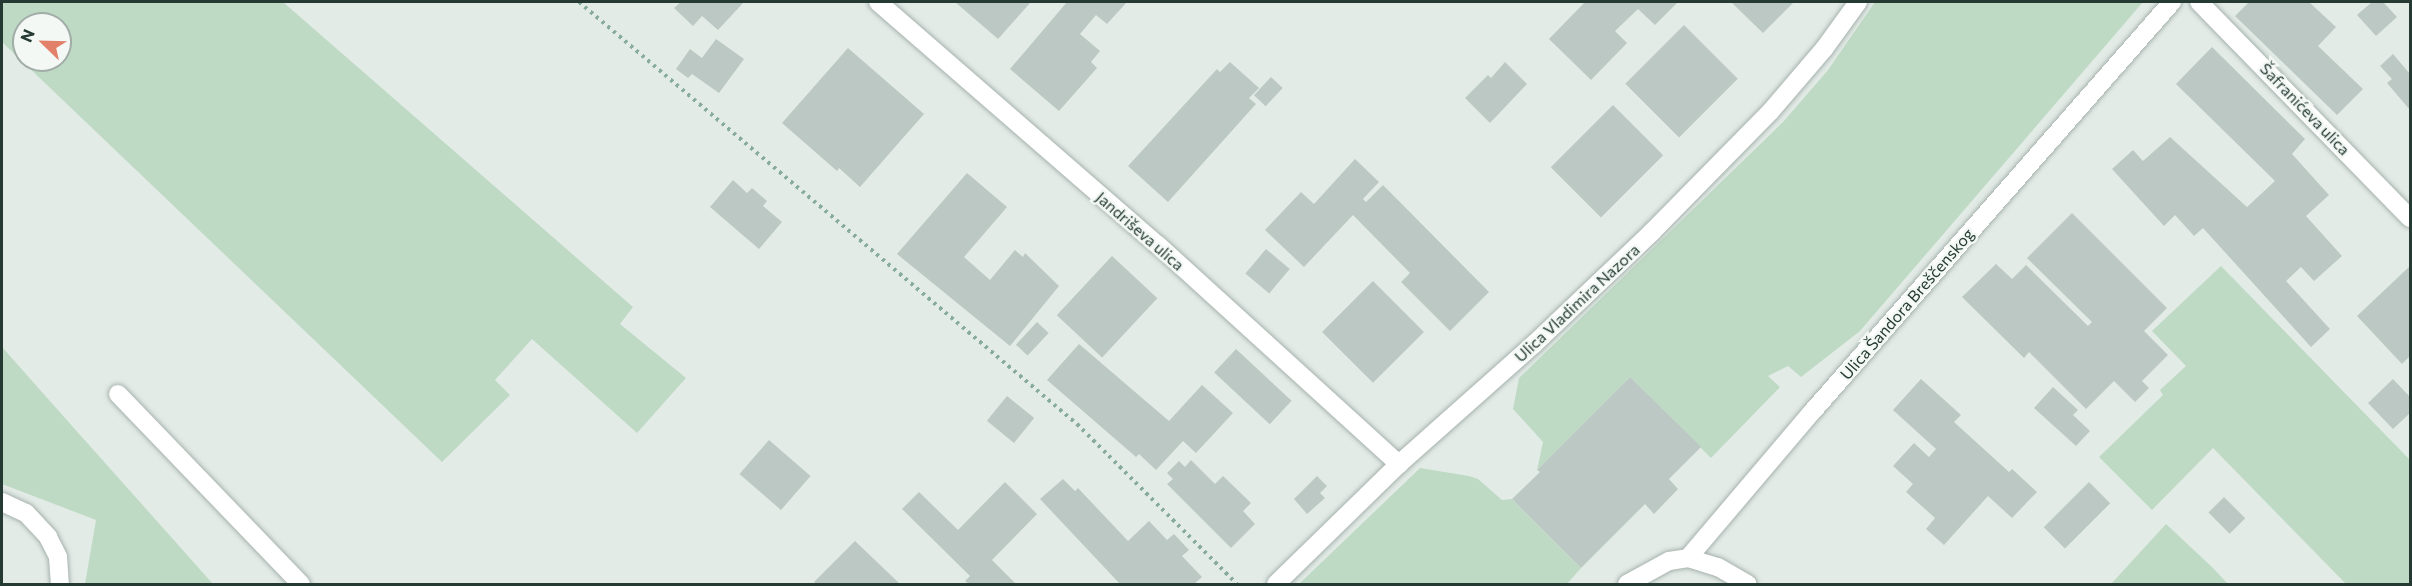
<!DOCTYPE html>
<meta charset="utf-8">
<style>
body{margin:0}
#map{position:relative;width:2412px;height:586px;overflow:hidden;background:#e3ebe7;font-family:Commissioner,sans-serif}
div>[style]{position:absolute}
[style*='--x']{left:calc(var(--x)*1px);top:calc(var(--y)*1px);width:calc(var(--w)*1px);rotate:calc(var(--a)*1deg)}
.green>*{inset:0;background:#bedac4}
.building>*{inset:0;background:#bbc8c3;transform-origin:0 0}
.path>*{height:4px;margin-top:-2px;transform-origin:0;background:repeating-linear-gradient(90deg,#87ab9d 0 3px,transparent 0 7.5px)}
.roads{filter:drop-shadow(0 0 2px #a6b2ad) drop-shadow(0 0 2px #a6b2ad)}
.minor>*{height:18px;margin:-9px;padding:0 9px;transform-origin:9px;border-radius:9px;background:#fff}
span{translate:-50% -50%;white-space:nowrap;text-align:center;line-height:1.15;-webkit-text-stroke:5px #f3f8f5;paint-order:stroke}
.street-label{font-size:16px;color:#253a33}
.frame{position:absolute;inset:0;border:3px solid #253a33;pointer-events:none}
.north{position:absolute;left:12px;top:12px;width:60px;height:60px;box-sizing:border-box;background:#f3f8f5;border:2px solid #a1aca7;border-radius:50%;rotate:293deg;font-size:16px;font-weight:700;line-height:24px;text-align:center;color:#253a33}
.north::after{content:'';display:block;margin:auto;width:21px;height:27px;background:#e2806a;clip-path:polygon(50% 0,100% 100%,50% 72%,0 100%)}
</style>
<div id="map">
<div class="green">
<div style="clip-path:polygon(evenodd,2px 2px,283px 2px,633px 307px,620px 324px,686px 378px,637px 433px,532px 339px,495px 380px,510px 395px,442px 462px,2px 42px,2px 2px,24px 24px,60px 24px,60px 60px,24px 60px,24px 24px)"></div>
<div style="clip-path:polygon(1875px 2px,2143px 2px,1860px 331px,1801px 377px,1788px 366px,1768px 376px,1780px 387px,1711px 458px,1630px 377px,1537px 470px,1543px 442px,1513px 409px,1519px 378px,1783px 122px,1828px 70px)"></div>
<div style="clip-path:polygon(2221px 266px,2410px 460px,2410px 584px,2346px 584px,2213px 448px,2152px 510px,2099px 457px,2163px 395px,2160px 390px,2186px 366px,2152px 331px)"></div>
<div style="clip-path:polygon(2px 347px,65px 418px,213px 584px,85px 584px,96px 520px,2px 484px)"></div>
<div style="clip-path:polygon(1420px 468px,1469px 476px,1478px 479px,1502px 500px,1512px 499px,1581px 568px,1567px 584px,1299px 584px)"></div>
<div style="clip-path:polygon(2166px 524px,2213px 568px,2228px 584px,2111px 584px)"></div>
</div>
<div class="building">
<div style="clip-path:polygon(681px 2px,744px 2px,718px 30px,702px 16px,693px 26px,674px 8px)"></div>
<div style="clip-path:polygon(955px 2px,1031px 2px,998px 39px)"></div>
<div style="clip-path:polygon(1067px 2px,1127px 2px,1107px 24px,1096px 15px,1080px 34px,1100px 51px,1091px 62px,1097px 68px,1059px 111px,1010px 69px)"></div>
<div style="clip-path:polygon(1585px 2px,1678px 2px,1655px 25px,1638px 9px,1615px 31px,1627px 43px,1591px 80px,1549px 39px)"></div>
<div style="clip-path:polygon(1731px 2px,1794px 2px,1763px 33px)"></div>
<div style="clip-path:polygon(2249px 2px,2309px 2px,2336px 27px,2318px 46px,2363px 89px,2337px 115px,2235px 16px)"></div>
<div style="clip-path:polygon(2372px 2px,2383px 2px,2397px 17px,2376px 36px,2357px 15px)"></div>
<div style="left:1684px;top:25px;width:76px;height:83px;rotate:45deg"></div>
<div style="clip-path:polygon(716px 39px,744px 59px,719px 93px,692px 74px,688px 78px,676px 69px,690px 49px,702px 58px)"></div>
<div style="clip-path:polygon(2212px 47px,2305px 139px,2292px 154px,2329px 195px,2306px 216px,2342px 256px,2314px 281px,2301px 267px,2286px 281px,2330px 329px,2311px 347px,2203px 228px,2194px 236px,2175px 215px,2164px 226px,2112px 169px,2133px 150px,2143px 161px,2170px 137px,2247px 207px,2275px 181px,2176px 84px)"></div>
<div style="clip-path:polygon(848px 48px,924px 114px,860px 187px,839px 168px,837px 171px,782px 123px)"></div>
<div style="clip-path:polygon(2393px 54px,2410px 74px,2410px 110px,2387px 83px,2392px 79px,2380px 66px)"></div>
<div style="clip-path:polygon(1230px 62px,1259px 88px,1249px 98px,1256px 104px,1168px 202px,1128px 166px,1217px 69px,1220px 72px)"></div>
<div style="clip-path:polygon(1505px 62px,1527px 84px,1490px 123px,1465px 98px,1488px 75px,1491px 78px)"></div>
<div style="left:1271px;top:77px;width:16px;height:25px;rotate:43deg"></div>
<div style="left:1613px;top:105px;width:71px;height:88px;rotate:45deg"></div>
<div style="clip-path:polygon(1355px 159px,1379px 182px,1363px 199px,1366px 202px,1383px 185px,1489px 292px,1450px 331px,1401px 282px,1410px 273px,1353px 215px,1304px 267px,1265px 230px,1301px 192px,1314px 204px)"></div>
<div style="clip-path:polygon(967px 173px,1007px 207px,964px 257px,990px 280px,1015px 250px,1023px 257px,1025px 253px,1059px 286px,1010px 346px,897px 254px)"></div>
<div style="clip-path:polygon(733px 180px,747px 193px,752px 188px,767px 201px,763px 206px,782px 222px,759px 249px,710px 207px)"></div>
<div style="clip-path:polygon(2072px 213px,2167px 308px,2144px 331px,2168px 355px,2142px 381px,2149px 388px,2135px 402px,2114px 381px,2086px 409px,2029px 352px,2024px 358px,1962px 297px,1996px 264px,2012px 279px,2026px 265px,2088px 326px,2092px 322px,2027px 258px)"></div>
<div style="left:1266px;top:249px;width:31px;height:32px;rotate:40deg"></div>
<div style="left:1112px;top:256px;width:62px;height:81px;rotate:43deg"></div>
<div style="clip-path:polygon(2410px 266px,2410px 356px,2402px 364px,2357px 316px)"></div>
<div style="left:1373px;top:281px;width:72px;height:72px;rotate:45deg"></div>
<div style="left:1037px;top:322px;width:16px;height:31px;rotate:43deg"></div>
<div style="clip-path:polygon(1079px 344px,1169px 421px,1202px 385px,1233px 413px,1196px 453px,1183px 441px,1156px 470px,1139px 454px,1136px 457px,1047px 380px)"></div>
<div style="left:1236px;top:349px;width:76px;height:32px;rotate:43deg"></div>
<div style="clip-path:polygon(1630px 377px,1701px 447px,1669px 479px,1678px 489px,1654px 514px,1645px 504px,1581px 568px,1512px 499px,1540px 472px,1537px 470px)"></div>
<div style="clip-path:polygon(1921px 379px,1961px 415px,1954px 422px,2009px 472px,2012px 469px,2037px 492px,2012px 518px,1988px 496px,1944px 545px,1926px 529px,1935px 518px,1906px 492px,1913px 484px,1893px 466px,1914px 443px,1929px 457px,1936px 449px,1893px 410px)"></div>
<div style="clip-path:polygon(2393px 379px,2410px 397px,2410px 413px,2393px 429px,2368px 403px)"></div>
<div style="clip-path:polygon(2053px 387px,2078px 410px,2073px 415px,2090px 431px,2076px 446px,2034px 408px)"></div>
<div style="left:1007px;top:396px;width:35px;height:32px;rotate:39deg"></div>
<div style="left:769px;top:440px;width:55px;height:45px;rotate:41deg"></div>
<div style="clip-path:polygon(1191px 460px,1215px 484px,1223px 476px,1251px 503px,1243px 511px,1255px 524px,1231px 548px,1167px 484px,1173px 479px,1167px 473px,1179px 461px,1185px 467px)"></div>
<div style="clip-path:polygon(1317px 476px,1327px 486px,1320px 493px,1325px 498px,1307px 514px,1294px 499px)"></div>
<div style="clip-path:polygon(1063px 479px,1075px 491px,1078px 488px,1128px 541px,1149px 521px,1167px 540px,1174px 534px,1189px 550px,1182px 556px,1202px 577px,1194px 584px,1120px 584px,1040px 499px)"></div>
<div style="clip-path:polygon(1005px 482px,1037px 514px,992px 560px,1016px 584px,969px 584px,965px 581px,970px 576px,902px 509px,919px 492px,958px 530px)"></div>
<div style="left:2089px;top:482px;width:30px;height:64px;rotate:45deg"></div>
<div style="left:2224px;top:497px;width:30px;height:22px;rotate:45deg"></div>
<div style="clip-path:polygon(855px 541px,900px 584px,817px 584px,814px 582px)"></div>
</div>
<div class="path">
<div style="--x:579;--y:2;--w:653;--a:40.28"></div>
<div style="--x:1077;--y:424;--w:226;--a:45"></div>
</div>
<div class="roads">
<div class="minor">
<div style="--x:878;--y:2;--w:371;--a:41"></div>
<div style="--x:1158;--y:245;--w:326;--a:42.3"></div>
<div style="--x:2199;--y:2;--w:302;--a:45.7"></div>
<div style="--x:118;--y:394;--w:264;--a:46.1"></div>
<div style="--x:2;--y:502;--w:26;--a:25"></div>
<div style="--x:26;--y:513;--w:33;--a:47"></div>
<div style="--x:48;--y:537;--w:22;--a:63"></div>
<div style="--x:58;--y:557;--w:27;--a:86"></div>
<div style="--x:1688;--y:558;--w:192;--a:-49.7"></div>
<div style="--x:1812;--y:412;--w:546;--a:-48.72"></div>
<div style="--x:1276;--y:584;--w:172;--a:-44.3"></div>
<div style="--x:1399;--y:464;--w:181;--a:-41.6"></div>
<div style="--x:1534;--y:344;--w:163;--a:-43.5"></div>
<div style="--x:1652;--y:232;--w:168;--a:-45.5"></div>
<div style="--x:1770;--y:112;--w:83;--a:-49.4"></div>
<div style="--x:1824;--y:49;--w:58;--a:-54.1"></div>
<div style="--x:1627;--y:584;--w:48;--a:-28.7"></div>
<div style="--x:1669;--y:561;--w:19;--a:-9"></div>
<div style="--x:1688;--y:558;--w:31;--a:17"></div>
<div style="--x:1718;--y:567;--w:34;--a:30"></div>
</div>
</div>
<div class="street-label">
<span style="left:2305px;top:109px;rotate:46deg">Šafranićeva ulica</span>
<span style="left:1140px;top:231px;rotate:41deg">Jandriševa ulica</span>
<span style="left:1577px;top:303px;rotate:-43deg">Ulica Vladimira Nazora</span>
<span style="left:1907px;top:304px;rotate:-49deg">Ulica Šandora Breščenskog</span>
</div>
<div class="frame"></div>
<div class="north">N</div>
</div>
